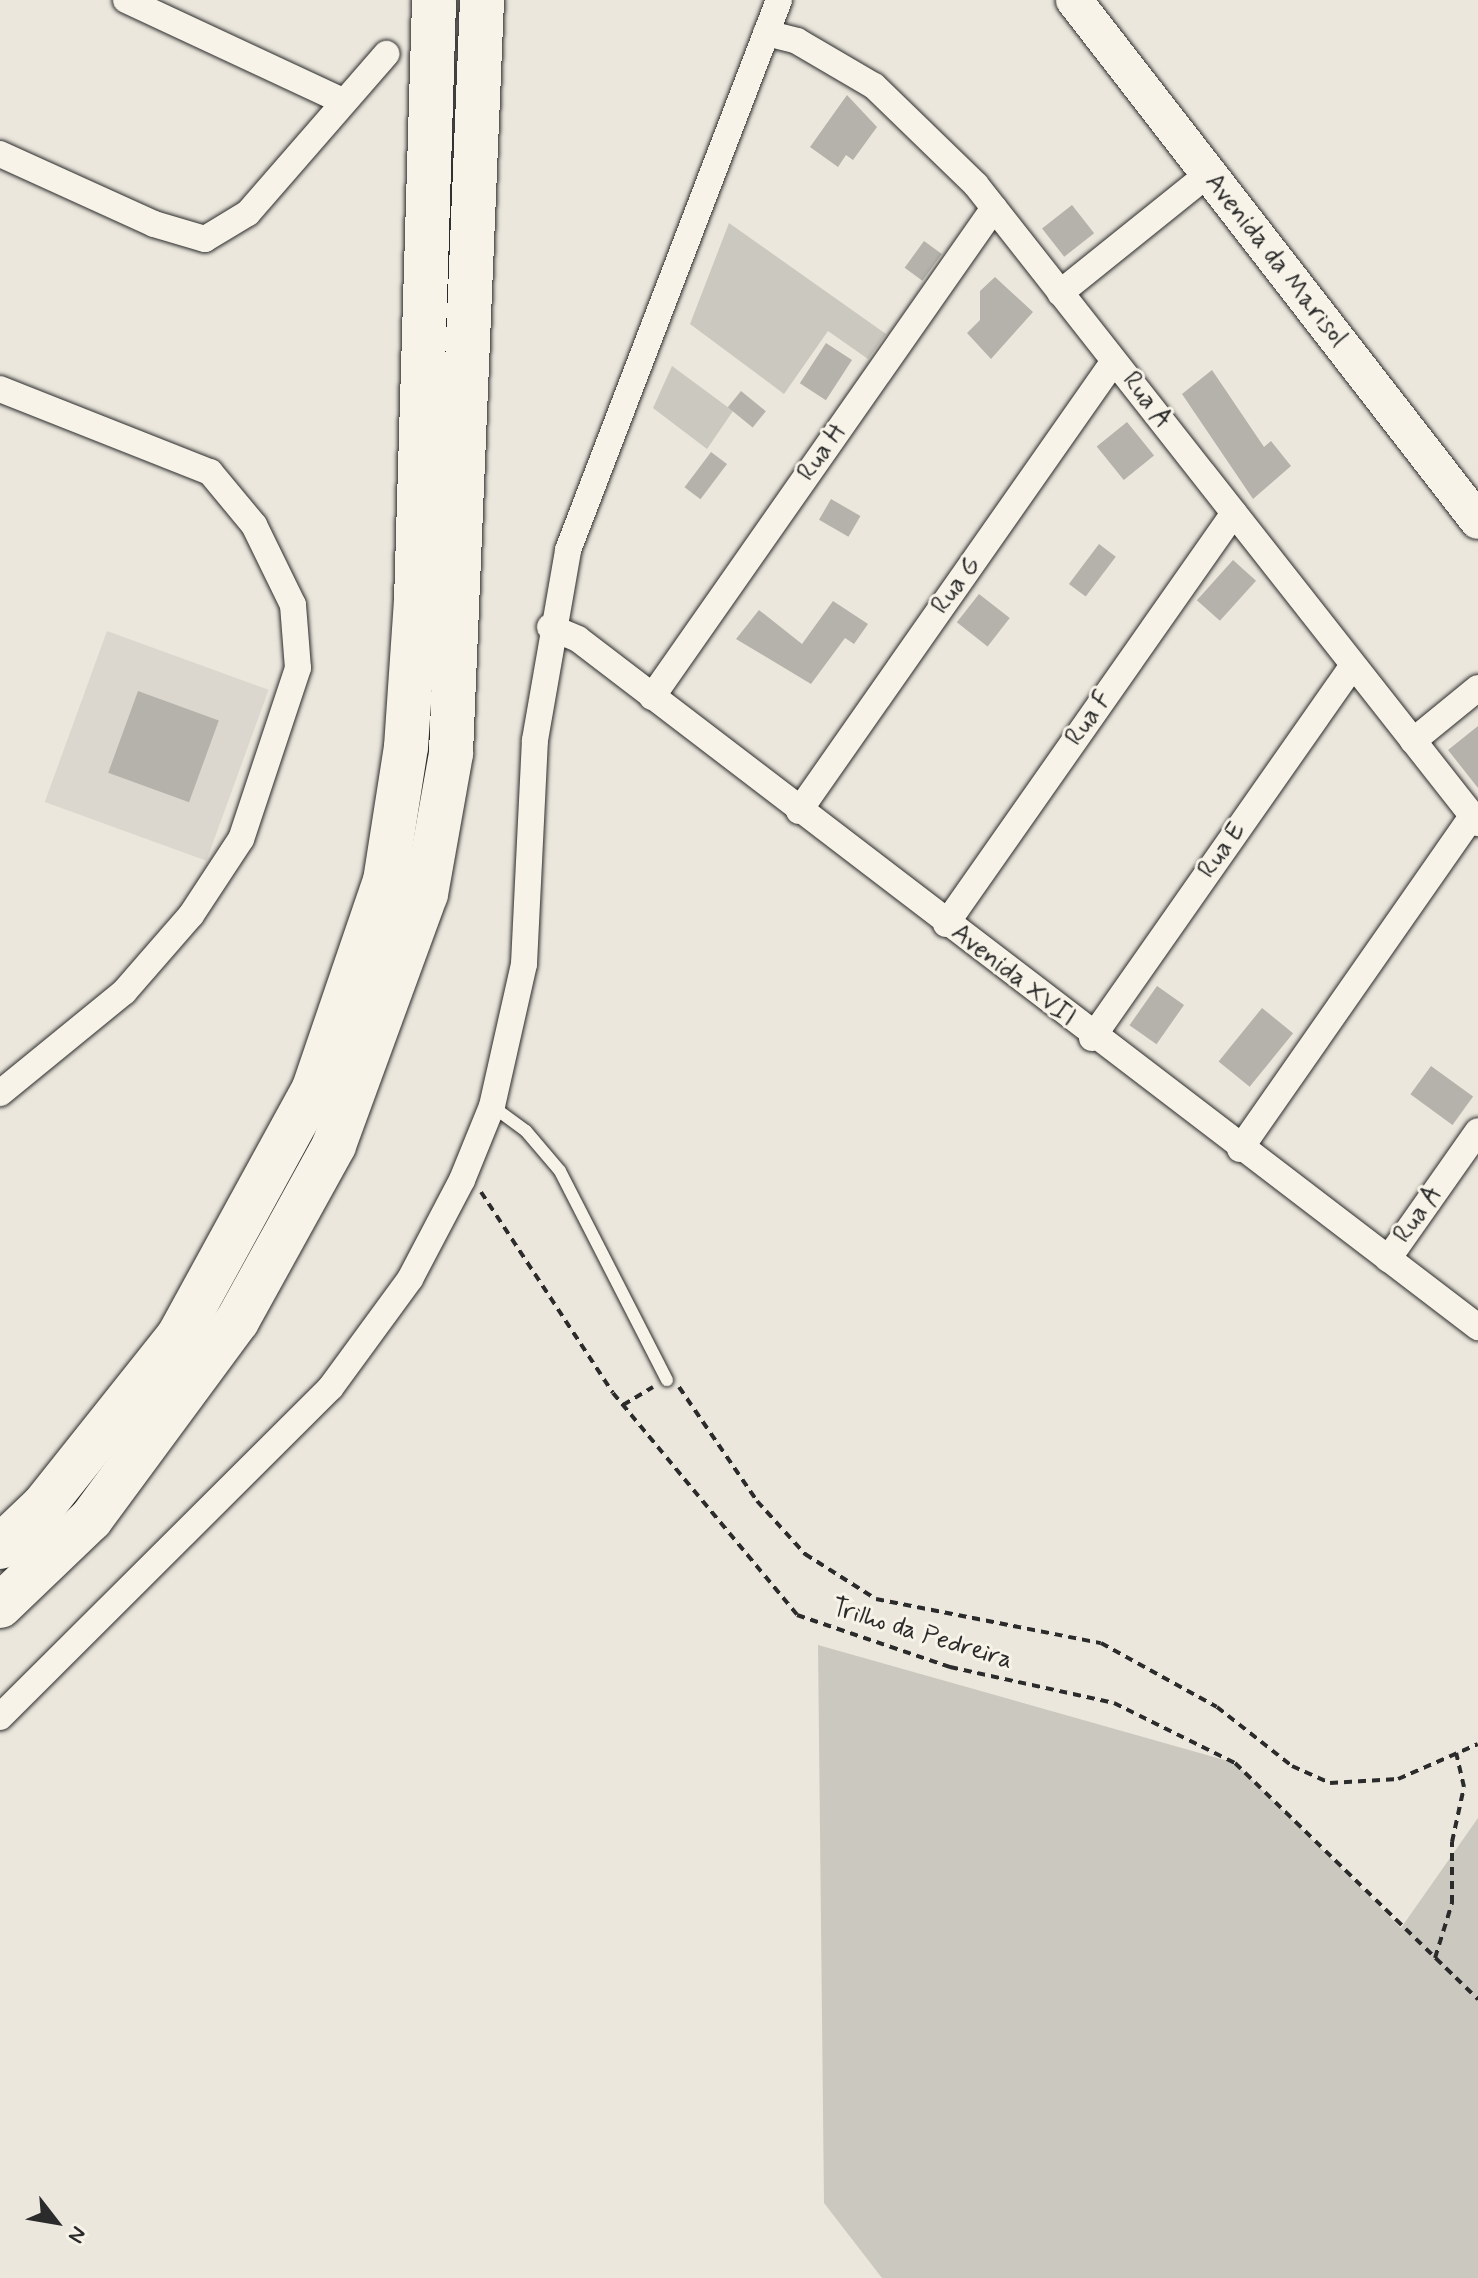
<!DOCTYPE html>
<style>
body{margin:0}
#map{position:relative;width:1478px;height:2278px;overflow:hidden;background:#ebe7dd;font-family:Mynerve,sans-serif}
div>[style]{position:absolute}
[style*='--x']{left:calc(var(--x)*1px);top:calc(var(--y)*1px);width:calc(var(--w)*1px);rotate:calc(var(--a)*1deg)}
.built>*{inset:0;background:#dbd7ce;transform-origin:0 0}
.green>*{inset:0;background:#cbc8bf}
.building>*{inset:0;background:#b5b2ab;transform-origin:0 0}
.path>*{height:4px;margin-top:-2px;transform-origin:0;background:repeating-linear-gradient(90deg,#2b2b2b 0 8px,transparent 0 14px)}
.roads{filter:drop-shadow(0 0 2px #2b2b2b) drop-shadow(0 0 2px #2b2b2b)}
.lane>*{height:12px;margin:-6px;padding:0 6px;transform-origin:6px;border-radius:6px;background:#f7f3e8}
.street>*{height:26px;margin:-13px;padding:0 13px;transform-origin:13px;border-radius:13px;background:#f7f3e8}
.secondary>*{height:36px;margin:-18px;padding:0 18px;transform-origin:18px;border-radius:18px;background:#f7f3e8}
.highway>*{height:44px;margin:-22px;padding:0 22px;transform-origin:22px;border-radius:22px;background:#f7f3e8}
span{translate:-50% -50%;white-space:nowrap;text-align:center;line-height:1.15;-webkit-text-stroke:6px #f7f3e8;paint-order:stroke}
.street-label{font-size:26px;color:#2b2b2b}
.north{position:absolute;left:16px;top:2182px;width:80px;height:80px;-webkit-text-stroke:6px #f7f3e8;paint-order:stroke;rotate:121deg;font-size:22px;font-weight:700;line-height:32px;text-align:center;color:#2b2b2b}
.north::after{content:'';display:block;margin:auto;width:28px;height:36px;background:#2b2b2b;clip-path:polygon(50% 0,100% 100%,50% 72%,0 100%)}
</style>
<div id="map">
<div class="built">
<div style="left:107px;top:631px;width:172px;height:182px;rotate:20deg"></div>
</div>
<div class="green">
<div style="clip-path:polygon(729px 223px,886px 334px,868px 359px,828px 331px,784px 394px,690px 324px)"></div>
<div style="clip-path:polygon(672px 366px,733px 411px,707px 449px,653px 408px)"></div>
<div style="clip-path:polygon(818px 1645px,1235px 1763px,1401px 1928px,1478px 1818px,1478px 2278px,882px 2278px,824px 2203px)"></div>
</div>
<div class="building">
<div style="clip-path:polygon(847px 95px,877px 127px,853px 160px,846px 155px,838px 167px,810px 147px)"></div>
<div style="left:1072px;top:205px;width:36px;height:38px;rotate:52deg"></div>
<div style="left:924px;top:241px;width:22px;height:33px;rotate:36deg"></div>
<div style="clip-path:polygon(995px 277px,1033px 312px,991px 359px,967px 333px,980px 320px,980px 291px)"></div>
<div style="left:826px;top:343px;width:31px;height:48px;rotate:33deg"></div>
<div style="clip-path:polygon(1212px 370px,1264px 447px,1271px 441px,1291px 466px,1253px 499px,1182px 394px)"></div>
<div style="left:741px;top:391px;width:32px;height:21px;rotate:39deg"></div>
<div style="left:1127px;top:422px;width:43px;height:39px;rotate:51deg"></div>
<div style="left:711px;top:452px;width:20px;height:44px;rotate:37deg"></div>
<div style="left:831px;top:499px;width:34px;height:24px;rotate:30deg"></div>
<div style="left:1099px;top:544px;width:21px;height:50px;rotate:37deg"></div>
<div style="left:1233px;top:560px;width:31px;height:54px;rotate:42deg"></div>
<div style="left:979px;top:594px;width:39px;height:36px;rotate:38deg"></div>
<div style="clip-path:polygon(833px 601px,868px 624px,854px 644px,845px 638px,811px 684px,736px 639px,759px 610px,802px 644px)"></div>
<div style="left:138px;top:691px;width:86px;height:87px;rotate:20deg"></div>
<div style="clip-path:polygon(1478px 726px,1478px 788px,1448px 750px)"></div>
<div style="left:1157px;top:986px;width:33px;height:48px;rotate:35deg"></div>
<div style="left:1262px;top:1008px;width:40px;height:69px;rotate:39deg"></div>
<div style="left:1431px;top:1066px;width:52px;height:35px;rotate:36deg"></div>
</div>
<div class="path">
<div style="--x:481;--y:1192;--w:240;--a:56.7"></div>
<div style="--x:613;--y:1393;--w:288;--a:50.3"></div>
<div style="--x:797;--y:1615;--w:162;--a:18.8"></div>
<div style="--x:950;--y:1667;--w:168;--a:12.4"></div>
<div style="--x:1114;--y:1703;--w:135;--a:26.4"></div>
<div style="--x:1235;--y:1763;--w:339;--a:44.2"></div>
<div style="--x:679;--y:1387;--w:138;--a:55.6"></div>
<div style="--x:757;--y:1501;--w:72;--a:47.8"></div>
<div style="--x:805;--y:1554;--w:84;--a:32.4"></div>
<div style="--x:876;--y:1599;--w:229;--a:11.1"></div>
<div style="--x:1101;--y:1643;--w:132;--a:28.9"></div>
<div style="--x:1217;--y:1707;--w:95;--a:38.2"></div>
<div style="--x:1292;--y:1766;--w:42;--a:24.1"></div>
<div style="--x:1330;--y:1783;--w:68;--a:-3.4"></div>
<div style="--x:1398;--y:1779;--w:87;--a:-23.6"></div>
<div style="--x:623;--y:1405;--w:35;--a:-31"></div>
<div style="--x:1435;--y:1958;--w:58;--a:-72.8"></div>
<div style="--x:1452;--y:1903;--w:61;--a:-90"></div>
<div style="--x:1452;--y:1842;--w:56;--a:-77.7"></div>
<div style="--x:1464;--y:1787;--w:35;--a:-103"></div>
</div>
<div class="roads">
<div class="lane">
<div style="--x:492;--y:1106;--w:42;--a:36.3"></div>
<div style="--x:526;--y:1131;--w:52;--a:49.6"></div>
<div style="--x:560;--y:1171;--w:235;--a:62.9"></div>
</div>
<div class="street">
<div style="--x:126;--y:0;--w:239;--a:25"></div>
<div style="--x:766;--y:33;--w:32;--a:14"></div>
<div style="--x:797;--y:41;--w:89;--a:30.3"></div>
<div style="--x:874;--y:86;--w:142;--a:44.1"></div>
<div style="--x:976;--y:185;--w:812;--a:51.8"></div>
<div style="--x:0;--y:154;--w:169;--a:24.4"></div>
<div style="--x:154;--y:224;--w:53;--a:16.4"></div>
<div style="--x:205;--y:239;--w:50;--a:-31.2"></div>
<div style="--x:248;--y:213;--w:211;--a:-49"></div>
<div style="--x:1060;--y:293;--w:190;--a:-38.8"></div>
<div style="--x:0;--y:389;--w:226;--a:21.6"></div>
<div style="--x:210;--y:472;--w:69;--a:50.3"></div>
<div style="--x:254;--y:525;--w:89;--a:64"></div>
<div style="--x:293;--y:605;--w:63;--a:85.5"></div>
<div style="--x:298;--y:668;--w:180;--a:108.4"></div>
<div style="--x:241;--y:839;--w:91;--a:123.3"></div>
<div style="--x:191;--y:915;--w:102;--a:131"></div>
<div style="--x:124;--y:992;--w:160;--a:140.8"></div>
<div style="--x:550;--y:627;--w:30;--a:23"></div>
<div style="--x:578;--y:639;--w:1133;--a:37.4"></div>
<div style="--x:652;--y:697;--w:597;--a:-55.03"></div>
<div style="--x:1413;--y:741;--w:84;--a:-39.2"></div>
<div style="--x:799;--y:811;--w:549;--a:-55.01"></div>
<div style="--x:946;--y:924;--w:502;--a:-54.98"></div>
<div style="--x:1092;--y:1038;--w:455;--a:-55"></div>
<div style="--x:1240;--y:1149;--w:406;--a:-55.1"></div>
<div style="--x:1388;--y:1259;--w:156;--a:-54.9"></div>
<div style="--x:0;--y:1717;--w:467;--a:-44.9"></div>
<div style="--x:331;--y:1387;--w:134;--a:-53.8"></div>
<div style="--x:410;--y:1279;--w:112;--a:-62.3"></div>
<div style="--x:462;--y:1180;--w:80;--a:-67.9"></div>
<div style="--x:492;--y:1106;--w:146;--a:-77.3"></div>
<div style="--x:524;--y:964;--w:224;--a:-87.2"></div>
<div style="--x:535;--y:740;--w:193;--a:-80.1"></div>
<div style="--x:568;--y:550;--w:589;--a:-69.01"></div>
</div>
<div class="secondary">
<div style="--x:1074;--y:0;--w:659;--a:52.21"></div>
</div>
<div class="highway">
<div style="--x:0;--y:1547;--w:61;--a:-43.7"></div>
<div style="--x:44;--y:1505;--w:217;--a:-51.5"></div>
<div style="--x:179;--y:1335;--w:281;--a:-61.3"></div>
<div style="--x:314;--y:1088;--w:219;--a:-71.1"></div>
<div style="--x:385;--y:881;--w:136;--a:-81.1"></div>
<div style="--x:406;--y:747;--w:146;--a:-86.1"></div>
<div style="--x:416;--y:601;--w:601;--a:-88.28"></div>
<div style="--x:0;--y:1606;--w:126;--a:-43.7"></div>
<div style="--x:91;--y:1519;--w:246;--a:-53.6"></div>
<div style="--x:237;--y:1321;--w:201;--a:-61.1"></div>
<div style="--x:334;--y:1145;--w:267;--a:-69.9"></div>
<div style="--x:426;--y:894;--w:143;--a:-79.9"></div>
<div style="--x:451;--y:753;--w:754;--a:-87.64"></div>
</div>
</div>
<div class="street-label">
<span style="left:1275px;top:261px;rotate:52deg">Avenida da Marisol</span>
<span style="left:1146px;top:401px;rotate:52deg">Rua A</span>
<span style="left:823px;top:453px;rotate:-55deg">Rua H</span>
<span style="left:957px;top:586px;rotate:-55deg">Rua G</span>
<span style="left:1090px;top:719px;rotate:-55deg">Rua F</span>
<span style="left:1223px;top:851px;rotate:-55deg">Rua E</span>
<span style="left:1013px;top:976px;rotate:38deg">Avenida XVII</span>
<span style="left:1419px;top:1215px;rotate:-55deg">Rua A</span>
<span style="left:922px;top:1635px;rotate:17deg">Trilho da Pedreira</span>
</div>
<div class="north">N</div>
</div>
